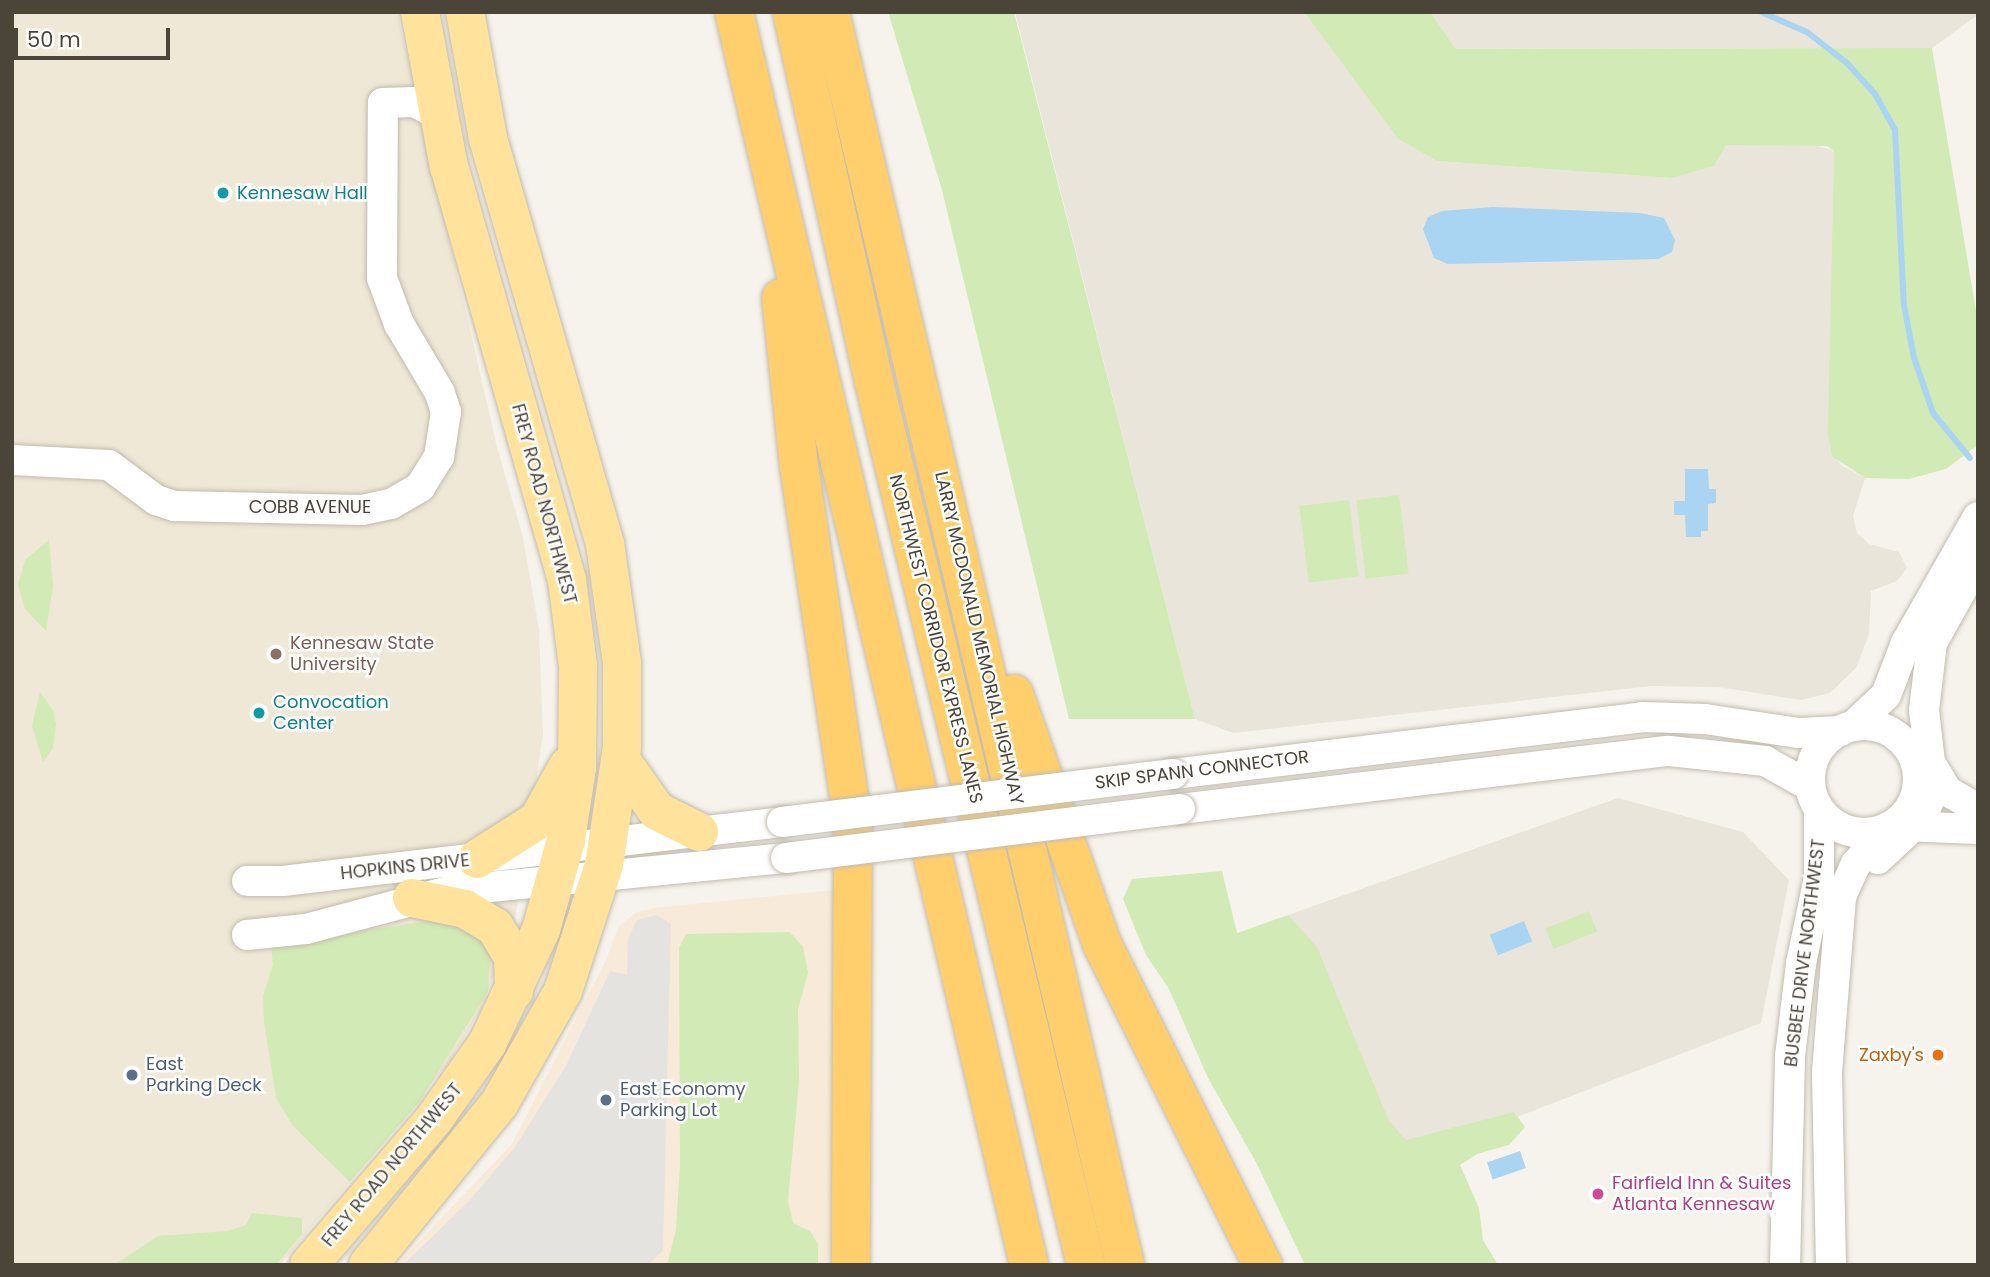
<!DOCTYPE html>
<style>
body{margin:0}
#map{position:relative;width:1990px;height:1277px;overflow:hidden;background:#f6f3ec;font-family:Poppins,sans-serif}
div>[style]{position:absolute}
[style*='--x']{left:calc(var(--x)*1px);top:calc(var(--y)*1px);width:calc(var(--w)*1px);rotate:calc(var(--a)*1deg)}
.residential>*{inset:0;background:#eae5da}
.commercial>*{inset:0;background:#f7ead8}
.education>*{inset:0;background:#efe8d6}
.green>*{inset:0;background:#d2eab5;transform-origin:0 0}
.parking>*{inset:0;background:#e5e3e0}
.water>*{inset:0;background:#a9d4f2;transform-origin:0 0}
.stream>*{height:6px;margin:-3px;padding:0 3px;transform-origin:3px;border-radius:3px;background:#a9d4f2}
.roads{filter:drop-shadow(0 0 2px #c2bbae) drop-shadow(0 0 2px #c2bbae)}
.minor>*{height:30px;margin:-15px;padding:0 15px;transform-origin:15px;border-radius:15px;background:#fff}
.minor>.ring{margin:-15px;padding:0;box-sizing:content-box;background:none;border:30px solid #fff;border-radius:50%}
.major>*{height:38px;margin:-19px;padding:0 19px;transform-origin:19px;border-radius:19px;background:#ffe39c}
.highway>*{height:38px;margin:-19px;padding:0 19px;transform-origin:19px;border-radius:19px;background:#ffcf6e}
.bridges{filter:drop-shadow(0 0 2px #c2bbae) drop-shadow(0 0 2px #c2bbae)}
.minor-bridge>*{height:30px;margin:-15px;padding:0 15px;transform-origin:15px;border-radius:15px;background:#fff}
.dots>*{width:19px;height:19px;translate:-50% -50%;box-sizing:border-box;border:4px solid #fff;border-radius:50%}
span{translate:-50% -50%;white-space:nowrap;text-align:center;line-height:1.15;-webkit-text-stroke:5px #fff;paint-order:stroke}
.culture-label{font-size:18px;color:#0d838f}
.left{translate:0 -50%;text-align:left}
.street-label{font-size:18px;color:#4b4439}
.education-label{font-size:18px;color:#785e54}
.food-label{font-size:18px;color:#c56008}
.right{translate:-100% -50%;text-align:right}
.service-label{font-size:18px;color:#4e5e75}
.hotel-label{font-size:18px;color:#b23c85}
.frame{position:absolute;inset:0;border:14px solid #4b4439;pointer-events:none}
.scale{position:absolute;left:14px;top:28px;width:156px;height:32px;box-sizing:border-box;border:4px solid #4b4439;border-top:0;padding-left:9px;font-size:21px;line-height:24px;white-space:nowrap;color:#4b4439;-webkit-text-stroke:5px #fff;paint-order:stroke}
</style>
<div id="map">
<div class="residential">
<div style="clip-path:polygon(1015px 12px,1304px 12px,1398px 139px,1437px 161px,1671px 178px,1725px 145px,1809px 143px,1834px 151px,1830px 446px,1841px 465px,1865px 478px,1853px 516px,1857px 533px,1869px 544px,1899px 552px,1907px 568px,1897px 581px,1871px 591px,1869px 634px,1856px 668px,1830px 693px,1801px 700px,1718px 687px,1652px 686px,1233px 733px,1195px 719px)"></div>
<div style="clip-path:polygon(1430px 12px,1978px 12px,1978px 15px,1932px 48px,1456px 49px)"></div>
<div style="clip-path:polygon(1618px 798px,1743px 832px,1789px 880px,1761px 1023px,1392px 1165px,1288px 915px)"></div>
</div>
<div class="commercial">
<div style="clip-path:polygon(835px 890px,836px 1137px,828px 1265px,397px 1265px,512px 1144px,606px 960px,619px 926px,637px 912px,654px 908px)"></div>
</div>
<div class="education">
<div style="clip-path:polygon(12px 12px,397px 12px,497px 447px,523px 537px,539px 629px,543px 735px,516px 913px,482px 1007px,450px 1061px,280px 1265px,12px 1265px)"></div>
</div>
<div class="green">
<div style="clip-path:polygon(888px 12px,1014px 12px,1195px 719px,1069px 719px,942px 190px)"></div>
<div style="clip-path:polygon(1304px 12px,1430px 12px,1456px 49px,1932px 48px,1978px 323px,1978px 445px,1946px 469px,1909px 479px,1865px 478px,1832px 456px,1828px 433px,1834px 151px,1827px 146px,1726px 145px,1714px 166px,1671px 178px,1437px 161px,1398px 139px)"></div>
<div style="left:1399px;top:495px;width:79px;height:43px;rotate:83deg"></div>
<div style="left:1349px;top:500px;width:77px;height:50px;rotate:83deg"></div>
<div style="clip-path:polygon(49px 540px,53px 587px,46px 631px,25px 609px,18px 585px,25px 560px)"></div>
<div style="clip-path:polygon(40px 692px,53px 710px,56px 724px,53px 748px,43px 762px,32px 726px)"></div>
<div style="clip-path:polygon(1222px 871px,1237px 933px,1288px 915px,1317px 947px,1389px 1121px,1406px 1140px,1514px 1112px,1525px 1127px,1509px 1145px,1477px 1154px,1460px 1165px,1479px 1208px,1483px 1240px,1498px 1265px,1305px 1265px,1257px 1164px,1208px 1078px,1169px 989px,1146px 955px,1123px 899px,1132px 879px)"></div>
<div style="left:1589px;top:911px;width:22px;height:47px;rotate:68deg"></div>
<div style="clip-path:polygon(441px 919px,476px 934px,490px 956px,488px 991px,420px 1101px,350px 1182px,293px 1126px,276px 1098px,264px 1021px,263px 996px,273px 965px,271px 945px)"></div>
<div style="clip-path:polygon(790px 932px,803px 947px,808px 973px,798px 1009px,799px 1081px,788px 1201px,793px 1223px,810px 1231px,818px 1244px,818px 1265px,667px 1265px,676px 1230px,680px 1164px,679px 948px,686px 934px)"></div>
<div style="clip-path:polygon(252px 1213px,302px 1218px,302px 1234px,276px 1265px,114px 1265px,158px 1236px,228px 1231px,246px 1225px)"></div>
</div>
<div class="parking">
<div style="clip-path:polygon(657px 915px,671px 924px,663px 1250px,648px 1265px,403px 1265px,469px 1201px,515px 1147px,566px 1066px,610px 971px,627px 975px,628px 938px,637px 920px)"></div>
</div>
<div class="water">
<div style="clip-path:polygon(1493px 207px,1640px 213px,1664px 218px,1675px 240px,1672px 252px,1658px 259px,1448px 264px,1434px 258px,1423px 229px,1428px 217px,1442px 211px)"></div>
<div style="clip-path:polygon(1685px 469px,1708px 469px,1709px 489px,1716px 489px,1716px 503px,1708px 504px,1708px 531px,1701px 531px,1701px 537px,1686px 537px,1685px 515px,1674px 515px,1674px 501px,1685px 501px)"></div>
<div style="left:1524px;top:921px;width:22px;height:37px;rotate:68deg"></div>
<div style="left:1520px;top:1151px;width:18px;height:35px;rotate:71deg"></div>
</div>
<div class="stream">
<div style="--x:1761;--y:12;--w:50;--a:23.5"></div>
<div style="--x:1807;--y:32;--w:51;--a:37.8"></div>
<div style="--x:1847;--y:63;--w:42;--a:47.9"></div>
<div style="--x:1875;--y:94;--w:41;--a:60.9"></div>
<div style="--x:1895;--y:130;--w:175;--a:87.1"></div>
<div style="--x:1904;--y:305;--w:54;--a:79.3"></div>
<div style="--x:1914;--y:358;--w:58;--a:70.9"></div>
<div style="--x:1933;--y:413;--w:58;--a:50.6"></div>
</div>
<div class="roads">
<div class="minor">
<div style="--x:12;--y:460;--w:97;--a:3"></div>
<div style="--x:109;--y:465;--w:59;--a:36.7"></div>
<div style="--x:156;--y:500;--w:20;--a:18"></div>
<div style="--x:175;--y:506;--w:187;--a:1.2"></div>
<div style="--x:362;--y:510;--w:30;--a:-12"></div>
<div style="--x:391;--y:504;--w:34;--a:-30"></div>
<div style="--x:420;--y:487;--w:36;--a:-58"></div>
<div style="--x:439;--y:457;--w:46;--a:-81.2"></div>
<div style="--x:446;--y:412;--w:20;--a:-108"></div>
<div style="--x:440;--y:393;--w:80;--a:-120.7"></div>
<div style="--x:399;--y:324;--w:49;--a:-110.3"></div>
<div style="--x:382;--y:278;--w:175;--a:-89.7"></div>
<div style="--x:383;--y:103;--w:31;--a:-2"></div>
<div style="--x:414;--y:102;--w:25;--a:27"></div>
<div class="ring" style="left:1810px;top:725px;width:78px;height:78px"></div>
<div style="--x:1853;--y:726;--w:45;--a:-43.2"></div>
<div style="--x:1886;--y:695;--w:56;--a:-69"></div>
<div style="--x:1906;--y:643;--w:145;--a:-60.3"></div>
<div style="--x:1931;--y:764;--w:31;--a:59"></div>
<div style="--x:1947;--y:791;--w:36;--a:30"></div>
<div style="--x:1173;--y:774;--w:472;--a:-6.9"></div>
<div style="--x:1642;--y:717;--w:63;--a:1.8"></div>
<div style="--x:1705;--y:719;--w:95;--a:8.5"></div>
<div style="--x:1799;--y:733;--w:42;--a:-2.7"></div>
<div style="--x:1180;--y:809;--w:492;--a:-6.8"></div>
<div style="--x:1669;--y:751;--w:97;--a:5.9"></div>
<div style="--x:1765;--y:761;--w:51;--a:29.1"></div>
<div style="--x:1901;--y:826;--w:77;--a:2.2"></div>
<div style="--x:1878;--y:859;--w:60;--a:-43"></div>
<div style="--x:1922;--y:818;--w:18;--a:-68"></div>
<div style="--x:1929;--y:801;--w:20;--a:-81"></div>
<div style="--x:1932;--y:781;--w:71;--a:-96.4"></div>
<div style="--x:1924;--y:710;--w:67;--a:-83.2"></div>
<div style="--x:1932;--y:643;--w:94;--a:-60.7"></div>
<div style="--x:247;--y:881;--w:36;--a:0"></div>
<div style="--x:283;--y:881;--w:502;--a:-6.74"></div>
<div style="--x:247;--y:935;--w:59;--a:-5.8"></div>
<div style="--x:306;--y:929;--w:148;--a:-14.9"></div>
<div style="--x:449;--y:891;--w:339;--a:-5.6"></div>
<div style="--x:1785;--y:1265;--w:209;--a:-88.6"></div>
<div style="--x:1790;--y:1056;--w:93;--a:-83.2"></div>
<div style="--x:1801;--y:964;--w:89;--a:-78.3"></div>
<div style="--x:1819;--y:877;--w:68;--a:-90"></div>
<div style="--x:1831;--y:1265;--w:193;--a:-91.2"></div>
<div style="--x:1827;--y:1072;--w:176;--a:-85.4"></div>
<div style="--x:1841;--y:897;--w:36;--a:-66"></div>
<div style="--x:1856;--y:864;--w:48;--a:-49.3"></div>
</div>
<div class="major">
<div style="--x:621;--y:760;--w:62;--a:54.8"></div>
<div style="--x:657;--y:811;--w:47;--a:26.6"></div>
<div style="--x:477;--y:859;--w:72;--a:-32.6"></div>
<div style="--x:538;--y:820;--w:62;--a:-60.9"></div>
<div style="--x:412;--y:898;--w:54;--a:11.7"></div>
<div style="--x:465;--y:909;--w:35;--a:31"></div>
<div style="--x:495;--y:927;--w:35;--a:59"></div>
<div style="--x:513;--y:957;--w:34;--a:88"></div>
<div style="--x:309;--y:1265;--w:192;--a:-49.4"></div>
<div style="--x:434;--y:1119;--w:92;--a:-54.8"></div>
<div style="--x:487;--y:1044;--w:126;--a:-64.7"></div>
<div style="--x:541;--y:930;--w:93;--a:-74.5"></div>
<div style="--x:566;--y:840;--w:74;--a:-81.4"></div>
<div style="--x:577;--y:767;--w:101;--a:-89.4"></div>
<div style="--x:578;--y:666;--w:87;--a:-97.3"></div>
<div style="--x:567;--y:580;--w:430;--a:-105.9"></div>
<div style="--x:449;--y:167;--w:158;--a:-100.6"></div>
<div style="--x:368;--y:1265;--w:208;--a:-50.9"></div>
<div style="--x:499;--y:1104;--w:130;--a:-60.5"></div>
<div style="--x:563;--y:991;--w:133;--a:-72"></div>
<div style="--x:604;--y:865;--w:119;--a:-81.3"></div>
<div style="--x:622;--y:747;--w:84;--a:-90"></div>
<div style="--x:622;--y:663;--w:120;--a:-98.1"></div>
<div style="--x:605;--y:544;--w:423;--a:-106.1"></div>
<div style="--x:488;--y:138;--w:128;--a:-100.3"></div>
</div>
<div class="highway">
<div style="--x:734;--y:12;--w:1287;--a:76.75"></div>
<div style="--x:792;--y:12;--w:379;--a:77.5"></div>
<div style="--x:874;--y:382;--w:908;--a:76.5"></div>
<div style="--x:830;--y:12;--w:1287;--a:76.75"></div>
<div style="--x:781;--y:298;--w:169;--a:83.9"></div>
<div style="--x:799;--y:466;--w:362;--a:81.4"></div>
<div style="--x:853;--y:824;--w:441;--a:90.3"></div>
<div style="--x:1014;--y:694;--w:265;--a:70.6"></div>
<div style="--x:1102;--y:944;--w:359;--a:63.4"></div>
</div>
</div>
<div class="bridges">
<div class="minor-bridge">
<div style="--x:782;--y:822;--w:394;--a:-7"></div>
<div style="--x:786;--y:858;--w:397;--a:-7.1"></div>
</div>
</div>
<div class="dots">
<div style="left:223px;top:193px;background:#0f9aa8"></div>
<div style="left:276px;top:654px;background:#8d6e63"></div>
<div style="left:259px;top:713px;background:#0f9aa8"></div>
<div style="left:1938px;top:1055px;background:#e8710a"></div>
<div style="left:132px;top:1075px;background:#5c6f8a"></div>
<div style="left:606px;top:1100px;background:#5c6f8a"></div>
<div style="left:1598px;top:1194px;background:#d1479c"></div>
</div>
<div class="culture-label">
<span class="left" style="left:237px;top:193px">Kennesaw Hall</span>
<span class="left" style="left:273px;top:713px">Convocation<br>Center</span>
</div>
<div class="street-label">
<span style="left:544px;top:504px;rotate:75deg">FREY ROAD NORTHWEST</span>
<span style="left:310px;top:507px">COBB AVENUE</span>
<span style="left:979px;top:638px;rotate:77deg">LARRY MCDONALD MEMORIAL HIGHWAY</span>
<span style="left:936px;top:639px;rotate:76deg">NORTHWEST CORRIDOR EXPRESS LANES</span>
<span style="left:1202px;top:770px;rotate:-7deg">SKIP SPANN CONNECTOR</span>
<span style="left:405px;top:867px;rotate:-6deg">HOPKINS DRIVE</span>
<span style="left:1805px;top:953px;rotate:-83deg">BUSBEE DRIVE NORTHWEST</span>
<span style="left:392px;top:1165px;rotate:-50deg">FREY ROAD NORTHWEST</span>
</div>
<div class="education-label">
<span class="left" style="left:290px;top:654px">Kennesaw State<br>University</span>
</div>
<div class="food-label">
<span class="right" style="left:1924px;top:1055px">Zaxby's</span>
</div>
<div class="service-label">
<span class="left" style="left:146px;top:1075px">East<br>Parking Deck</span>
<span class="left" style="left:620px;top:1100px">East Economy<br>Parking Lot</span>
</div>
<div class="hotel-label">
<span class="left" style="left:1612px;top:1194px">Fairfield Inn &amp; Suites<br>Atlanta Kennesaw</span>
</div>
<div class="frame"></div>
<div class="scale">50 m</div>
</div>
